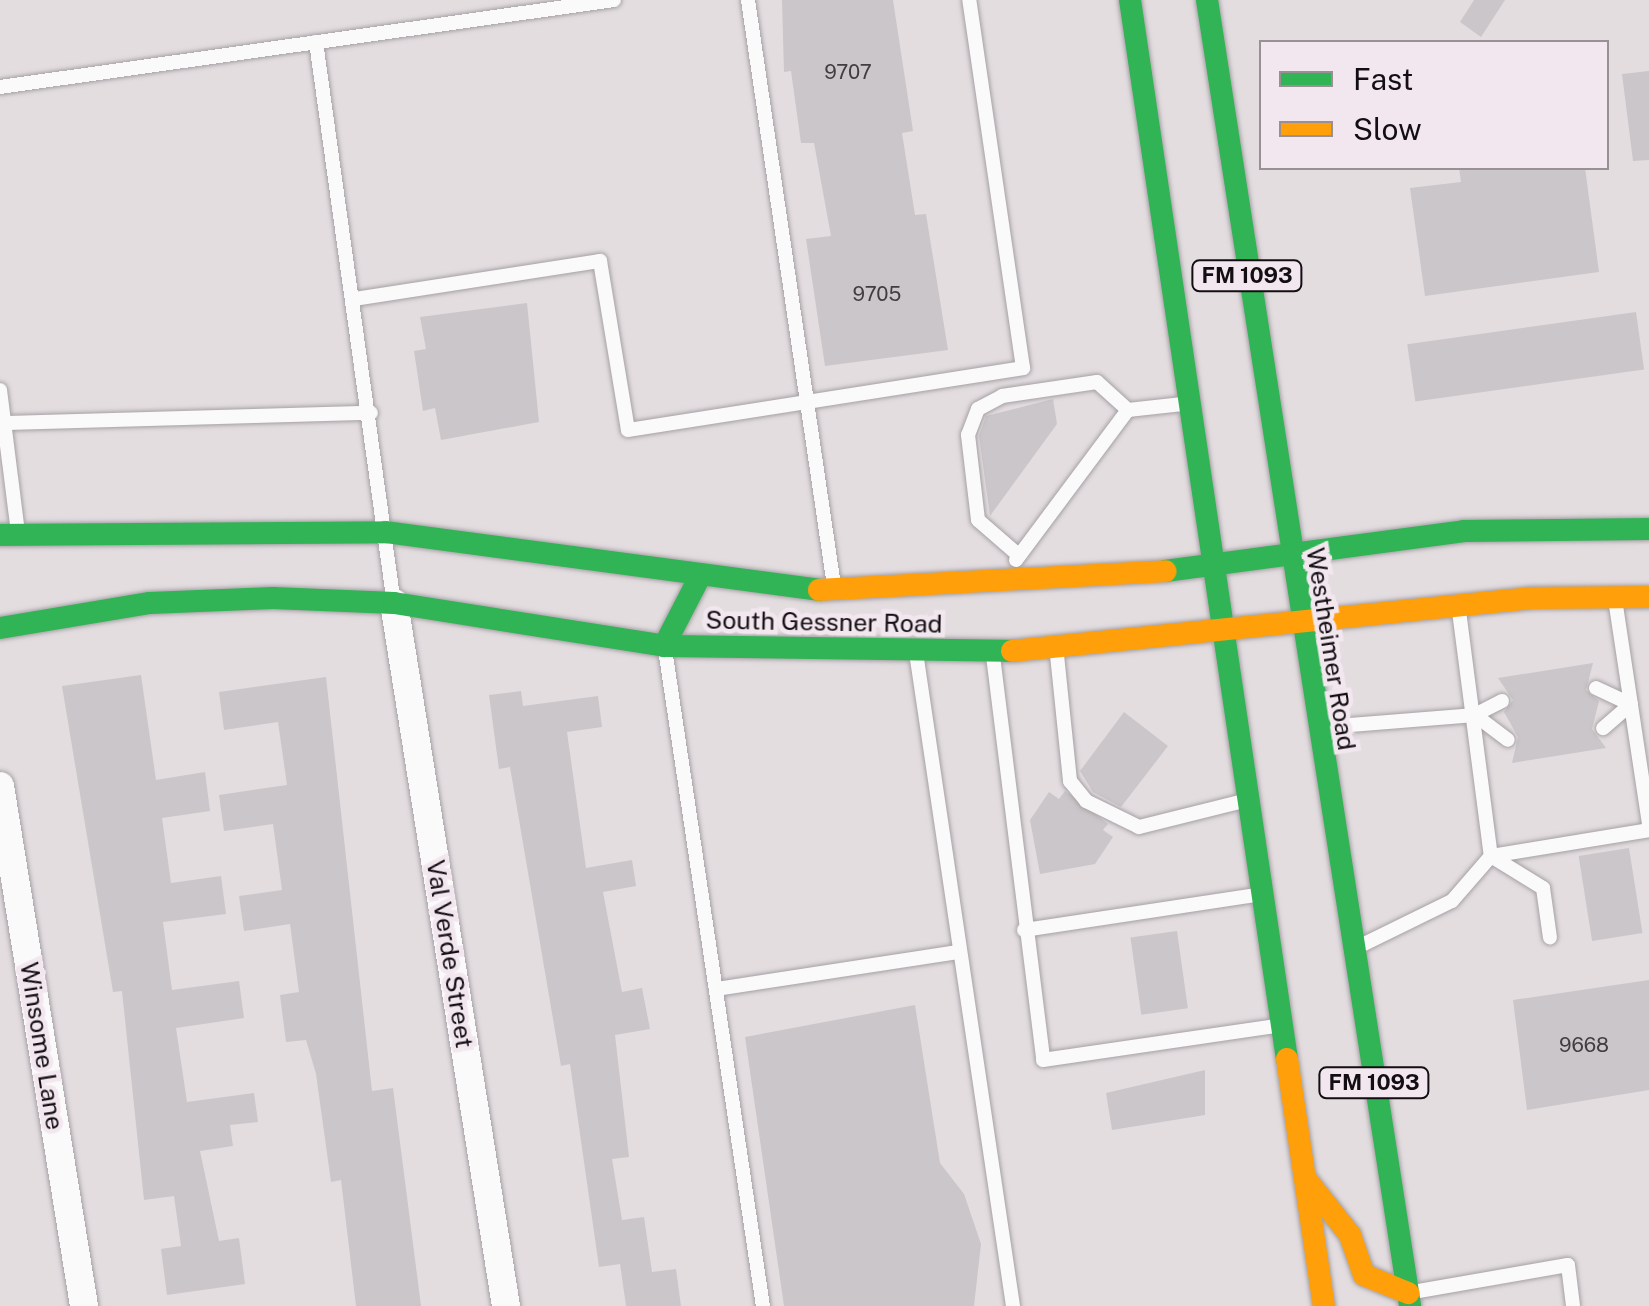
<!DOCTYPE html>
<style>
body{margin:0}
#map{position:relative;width:1649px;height:1306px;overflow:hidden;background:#e3dde0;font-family:"Public Sans",sans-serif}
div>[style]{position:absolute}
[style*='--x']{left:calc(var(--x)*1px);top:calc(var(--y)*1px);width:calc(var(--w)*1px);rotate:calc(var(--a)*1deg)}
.building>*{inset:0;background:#cac6c9;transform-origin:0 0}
.roads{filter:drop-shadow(0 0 2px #a6a1a4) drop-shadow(0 0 2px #a6a1a4)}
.lane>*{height:14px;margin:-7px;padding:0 7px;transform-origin:7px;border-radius:7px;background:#fbfafa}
.street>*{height:28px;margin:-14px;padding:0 14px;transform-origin:14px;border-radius:14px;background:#fbfafa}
.fast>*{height:22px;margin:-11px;padding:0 11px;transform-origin:11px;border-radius:11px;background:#30b455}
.slow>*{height:22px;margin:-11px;padding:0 11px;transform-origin:11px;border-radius:11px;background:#ff9f0a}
span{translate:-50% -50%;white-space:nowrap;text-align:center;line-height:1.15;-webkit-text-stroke:9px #f3e7ef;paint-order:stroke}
.number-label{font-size:20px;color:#413d40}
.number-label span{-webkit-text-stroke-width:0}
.shield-label span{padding:2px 8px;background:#f3e7ef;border:2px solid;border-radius:8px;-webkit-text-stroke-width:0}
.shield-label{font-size:22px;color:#120e11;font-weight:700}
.street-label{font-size:25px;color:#120e11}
.legend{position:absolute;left:1259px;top:40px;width:350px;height:130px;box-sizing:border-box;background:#f3e7ef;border:2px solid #999096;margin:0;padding:12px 18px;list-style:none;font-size:30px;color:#120e11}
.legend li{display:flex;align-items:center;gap:20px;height:50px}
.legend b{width:50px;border:2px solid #999096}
</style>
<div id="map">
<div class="building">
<div style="clip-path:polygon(782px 0,893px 0,913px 131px,902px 133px,915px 215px,926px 214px,948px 350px,825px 366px,806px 239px,831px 236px,814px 143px,801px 143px,791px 71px,784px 72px)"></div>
<div style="clip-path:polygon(1474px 0,1505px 0,1481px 37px,1460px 22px)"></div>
<div style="clip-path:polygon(1649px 71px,1649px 160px,1633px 161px,1622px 74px)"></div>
<div style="clip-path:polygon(1459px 168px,1585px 168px,1599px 272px,1425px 296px,1410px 188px,1461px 182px)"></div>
<div style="clip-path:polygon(527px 303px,539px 422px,441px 440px,435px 408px,423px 411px,414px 351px,426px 349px,420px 317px)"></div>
<div style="left:1636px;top:312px;width:58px;height:231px;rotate:82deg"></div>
<div style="clip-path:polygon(1053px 399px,1057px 424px,990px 516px,979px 436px,986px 416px)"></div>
<div style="clip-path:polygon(1593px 663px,1586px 690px,1599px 701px,1592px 729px,1606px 748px,1512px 763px,1518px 737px,1504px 712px,1513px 700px,1498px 678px)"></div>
<div style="clip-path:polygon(141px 675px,156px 780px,205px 772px,210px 811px,162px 818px,171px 883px,221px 876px,226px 914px,163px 922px,172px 990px,239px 981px,244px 1018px,176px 1028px,187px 1102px,254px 1093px,258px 1122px,230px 1125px,233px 1146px,200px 1151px,219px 1241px,239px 1238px,245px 1284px,167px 1295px,161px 1249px,181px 1246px,174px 1196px,144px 1200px,122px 991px,113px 992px,62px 686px)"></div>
<div style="clip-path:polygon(326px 677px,372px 1091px,393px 1088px,421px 1306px,356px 1306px,341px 1180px,331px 1182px,316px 1074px,306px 1040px,286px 1042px,280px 995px,299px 992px,290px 924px,244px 931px,239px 896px,282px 890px,273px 824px,224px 831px,219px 795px,287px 785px,278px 722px,224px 730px,219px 692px)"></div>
<div style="clip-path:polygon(521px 691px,523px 706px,598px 696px,602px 727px,567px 732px,586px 868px,632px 860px,636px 886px,603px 892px,622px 992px,642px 988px,650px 1029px,615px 1035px,629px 1157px,612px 1159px,622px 1220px,644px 1217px,652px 1272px,676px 1269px,681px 1306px,626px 1306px,620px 1264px,599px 1267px,570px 1064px,561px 1066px,510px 767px,499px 769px,489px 695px)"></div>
<div style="clip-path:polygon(1124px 712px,1168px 746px,1121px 807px,1093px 792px,1080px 771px)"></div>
<div style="clip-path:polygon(1065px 791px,1108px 824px,1103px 830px,1113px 837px,1095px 864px,1040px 874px,1030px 820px,1049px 792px,1059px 799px)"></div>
<div style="left:1629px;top:848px;width:86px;height:51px;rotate:81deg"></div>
<div style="left:1177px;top:931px;width:78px;height:47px;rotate:82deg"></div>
<div style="clip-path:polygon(1649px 980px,1649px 1090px,1527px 1110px,1513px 1000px)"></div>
<div style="clip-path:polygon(915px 1005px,940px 1163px,964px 1194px,981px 1244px,974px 1306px,784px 1306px,745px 1037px)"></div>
<div style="clip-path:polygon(1205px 1070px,1205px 1115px,1112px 1130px,1106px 1093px)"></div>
</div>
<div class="roads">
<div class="lane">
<div style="--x:748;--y:0;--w:592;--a:81.65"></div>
<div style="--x:316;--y:42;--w:560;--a:82.1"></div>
<div style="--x:0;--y:87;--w:620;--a:-8.06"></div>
<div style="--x:354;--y:299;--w:249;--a:-8.8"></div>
<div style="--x:600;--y:261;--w:171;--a:80.6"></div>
<div style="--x:628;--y:430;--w:400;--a:-8.9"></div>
<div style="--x:1023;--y:368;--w:372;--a:-98.3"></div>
<div style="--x:0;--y:390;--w:143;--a:82.8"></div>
<div style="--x:5;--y:423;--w:366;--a:-1.6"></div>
<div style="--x:1016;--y:553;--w:50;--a:-139"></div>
<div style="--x:978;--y:520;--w:86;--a:-96.7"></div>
<div style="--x:968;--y:435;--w:28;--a:-69"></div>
<div style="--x:978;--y:409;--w:27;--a:-28"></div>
<div style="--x:1002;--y:396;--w:96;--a:-8.4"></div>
<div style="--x:1097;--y:382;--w:42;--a:42.1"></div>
<div style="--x:1016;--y:560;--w:187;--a:-53.3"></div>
<div style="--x:1128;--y:410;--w:55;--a:-6.2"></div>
<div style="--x:1615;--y:599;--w:229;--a:81.4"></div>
<div style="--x:1459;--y:611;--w:247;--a:82.6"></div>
<div style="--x:1491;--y:856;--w:160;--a:-9.3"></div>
<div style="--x:665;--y:649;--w:664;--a:81.52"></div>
<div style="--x:1057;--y:655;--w:127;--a:84.1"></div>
<div style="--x:1070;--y:781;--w:26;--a:51"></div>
<div style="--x:1086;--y:801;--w:59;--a:26.1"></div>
<div style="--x:1139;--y:827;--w:107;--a:-14"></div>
<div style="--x:993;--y:656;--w:407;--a:82.9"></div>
<div style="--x:1043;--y:1060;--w:236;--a:-8.3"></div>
<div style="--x:917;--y:659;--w:654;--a:81.56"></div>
<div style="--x:1596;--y:688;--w:38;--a:25"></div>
<div style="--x:1631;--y:704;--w:37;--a:139"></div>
<div style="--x:1502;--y:701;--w:30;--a:153"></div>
<div style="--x:1475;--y:715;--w:41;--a:37.1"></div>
<div style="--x:1326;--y:727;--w:149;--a:-4.6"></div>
<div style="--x:1024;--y:930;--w:235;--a:-8.6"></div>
<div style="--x:1362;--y:945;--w:100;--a:-26.1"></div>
<div style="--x:1452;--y:901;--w:60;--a:-49.1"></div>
<div style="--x:1491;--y:856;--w:61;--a:31.6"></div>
<div style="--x:1543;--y:888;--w:50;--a:82"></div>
<div style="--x:716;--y:989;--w:246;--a:-8.7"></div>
<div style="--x:1413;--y:1292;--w:157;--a:-9.9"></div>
<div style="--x:1568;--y:1265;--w:41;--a:83"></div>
</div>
<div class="street">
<div style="--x:394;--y:603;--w:712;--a:80.95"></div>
<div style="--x:0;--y:786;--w:527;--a:80.82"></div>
</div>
<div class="fast">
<div style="--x:1130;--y:0;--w:1071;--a:81.57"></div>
<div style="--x:1207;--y:0;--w:1322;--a:81.16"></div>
<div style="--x:0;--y:535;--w:386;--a:-0.4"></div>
<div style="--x:386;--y:532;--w:437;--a:7.6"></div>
<div style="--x:1165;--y:571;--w:302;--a:-7.6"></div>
<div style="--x:1464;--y:531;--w:185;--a:-0.6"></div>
<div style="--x:0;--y:628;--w:152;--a:-9.5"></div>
<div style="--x:150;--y:603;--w:123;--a:-2.3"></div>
<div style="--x:273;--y:598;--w:121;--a:2.4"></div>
<div style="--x:394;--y:603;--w:273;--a:9"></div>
<div style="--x:664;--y:646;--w:348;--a:0.8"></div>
<div style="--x:664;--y:646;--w:74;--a:-62.7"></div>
</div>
<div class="slow">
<div style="--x:819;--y:590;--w:347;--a:-3.1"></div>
<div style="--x:1012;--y:651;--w:523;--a:-5.82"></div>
<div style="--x:1532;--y:598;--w:117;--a:-0.5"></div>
<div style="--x:1287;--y:1059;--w:250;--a:81.5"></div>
<div style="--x:1305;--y:1178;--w:73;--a:51.7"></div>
<div style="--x:1350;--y:1235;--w:42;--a:70.7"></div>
<div style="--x:1364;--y:1275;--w:48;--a:22.2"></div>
</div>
</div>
<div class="number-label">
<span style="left:848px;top:72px">9707</span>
<span style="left:877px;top:294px">9705</span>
<span style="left:1584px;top:1045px">9668</span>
</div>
<div class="shield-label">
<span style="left:1247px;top:276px">FM 1093</span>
<span style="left:1374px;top:1083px">FM 1093</span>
</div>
<div class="street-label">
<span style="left:824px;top:622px;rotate:1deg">South Gessner Road</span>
<span style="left:1331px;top:649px;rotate:81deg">Westheimer Road</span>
<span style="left:450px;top:954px;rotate:81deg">Val Verde Street</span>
<span style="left:42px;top:1046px;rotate:81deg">Winsome Lane</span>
</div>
<ul class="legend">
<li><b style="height:12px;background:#30b455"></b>Fast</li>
<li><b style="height:12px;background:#ff9f0a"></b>Slow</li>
</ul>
</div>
